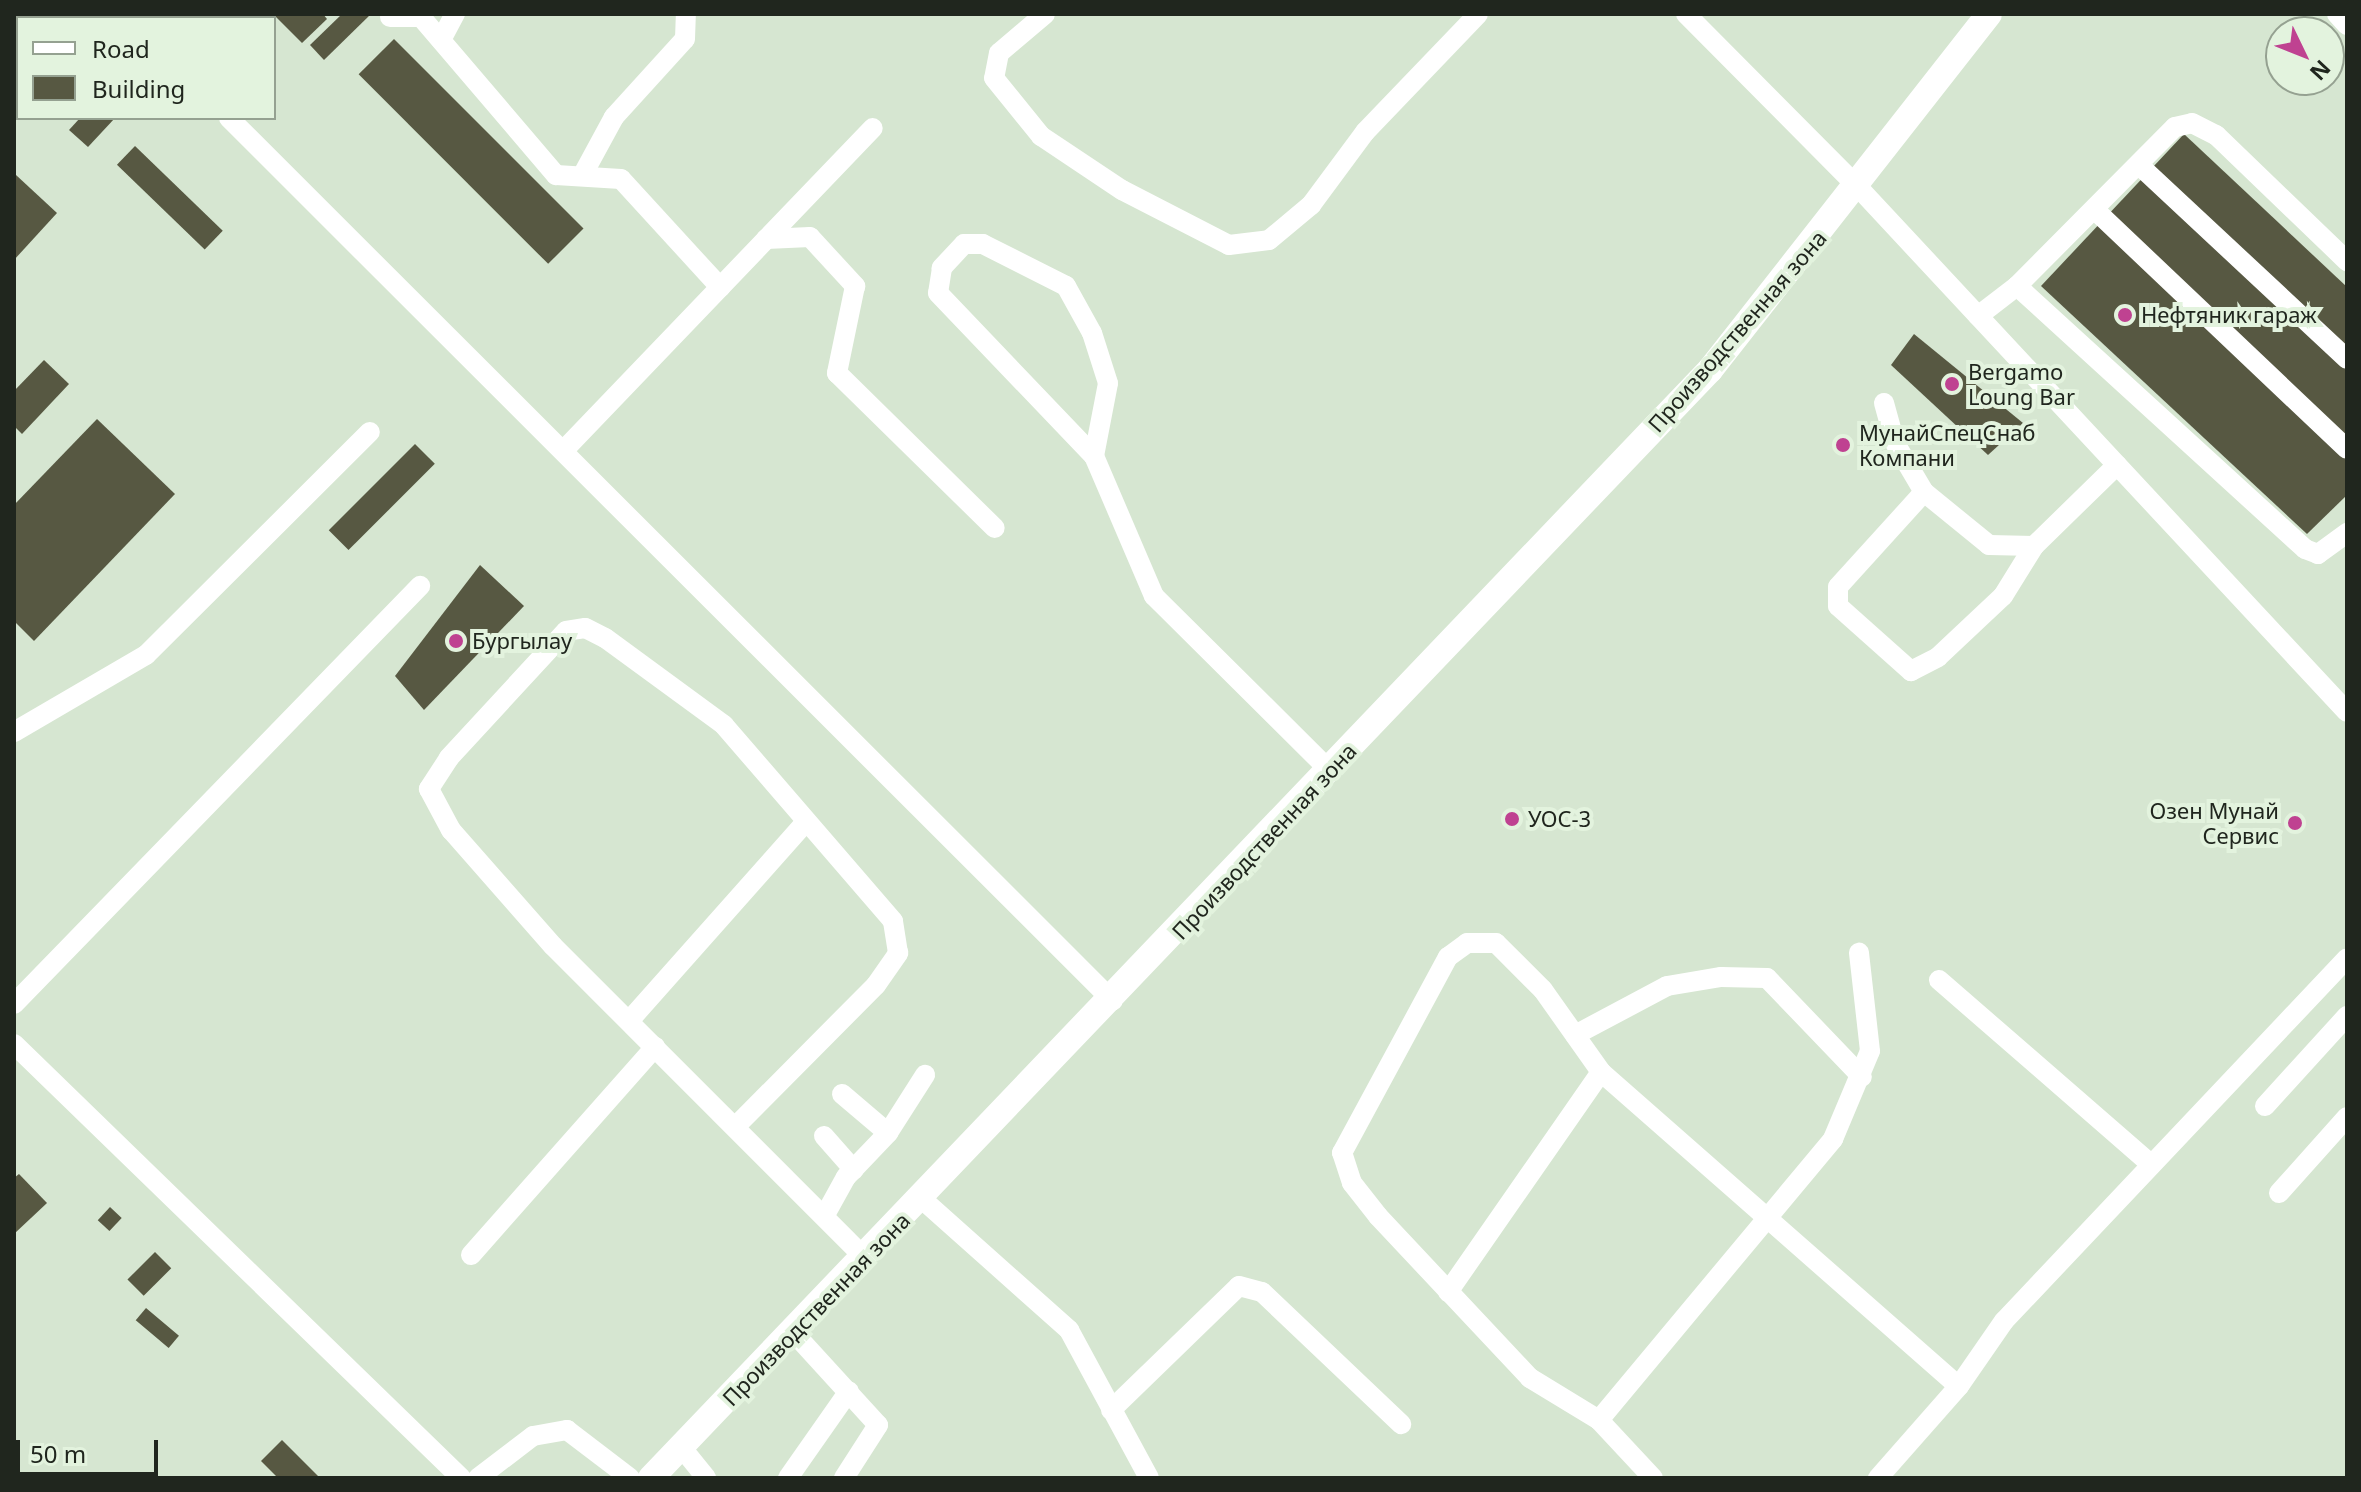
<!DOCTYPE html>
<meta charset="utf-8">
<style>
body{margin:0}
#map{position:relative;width:2361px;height:1492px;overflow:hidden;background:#d6e6d1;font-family:"Noto Sans",sans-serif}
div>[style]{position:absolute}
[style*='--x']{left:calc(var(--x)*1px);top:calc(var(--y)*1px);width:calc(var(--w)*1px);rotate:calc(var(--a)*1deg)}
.building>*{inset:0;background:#575842;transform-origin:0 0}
.minor>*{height:20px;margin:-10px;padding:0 10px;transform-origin:10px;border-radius:10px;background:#fff}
.major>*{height:26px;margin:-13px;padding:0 13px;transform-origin:13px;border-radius:13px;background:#fff}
.dots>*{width:22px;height:22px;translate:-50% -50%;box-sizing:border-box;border:4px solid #e3f3de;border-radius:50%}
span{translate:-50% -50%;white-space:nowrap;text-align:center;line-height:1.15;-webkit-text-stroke:8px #e3f3de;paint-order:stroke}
.poi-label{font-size:22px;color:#20261e}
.left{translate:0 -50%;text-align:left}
.right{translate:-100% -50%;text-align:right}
.street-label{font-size:22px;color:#20261e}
.frame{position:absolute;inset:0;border:16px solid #20261e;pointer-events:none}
.legend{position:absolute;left:16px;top:16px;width:260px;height:104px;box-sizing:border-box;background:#e3f3de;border:2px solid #95a191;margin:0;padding:10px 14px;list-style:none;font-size:24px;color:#20261e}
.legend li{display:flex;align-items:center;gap:16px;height:40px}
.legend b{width:40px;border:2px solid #95a191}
.north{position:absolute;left:2265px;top:16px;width:80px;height:80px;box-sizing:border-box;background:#e3f3de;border:2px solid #95a191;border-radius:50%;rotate:133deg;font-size:22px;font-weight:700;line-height:32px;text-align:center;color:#20261e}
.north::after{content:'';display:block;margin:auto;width:28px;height:36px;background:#bf4291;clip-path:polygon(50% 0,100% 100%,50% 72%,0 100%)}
.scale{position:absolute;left:16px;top:1440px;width:142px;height:36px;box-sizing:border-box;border:4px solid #20261e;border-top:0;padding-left:10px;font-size:24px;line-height:28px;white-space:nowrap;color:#20261e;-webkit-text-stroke:6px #e3f3de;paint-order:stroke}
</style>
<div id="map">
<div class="building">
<div style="clip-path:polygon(14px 14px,50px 18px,18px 18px,14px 70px)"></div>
<div style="clip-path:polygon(273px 14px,323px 14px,327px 19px,302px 43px)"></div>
<div style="clip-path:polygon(342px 14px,371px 14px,324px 60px,310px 45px)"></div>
<div style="left:394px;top:39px;width:268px;height:50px;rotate:45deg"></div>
<div style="clip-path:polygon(80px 118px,115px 118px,88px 147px,69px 130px)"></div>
<div style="clip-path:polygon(2184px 134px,2347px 287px,2347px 495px,2307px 534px,2041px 286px)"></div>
<div style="left:135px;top:146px;width:122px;height:26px;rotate:44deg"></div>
<div style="clip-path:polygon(16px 175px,57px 213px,14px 260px,14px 178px)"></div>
<div style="clip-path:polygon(1914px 334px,2023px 423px,1988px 455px,1891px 365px)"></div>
<div style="clip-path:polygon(44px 360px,69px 384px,22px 434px,14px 426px,14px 391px)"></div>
<div style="clip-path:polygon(97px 419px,175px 494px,34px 641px,14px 621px,14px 505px)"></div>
<div style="left:415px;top:444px;width:28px;height:122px;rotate:45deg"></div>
<div style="clip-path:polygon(480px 565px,524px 606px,424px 710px,395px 676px)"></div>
<div style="clip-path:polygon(19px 1174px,47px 1203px,14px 1234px,14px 1178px)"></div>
<div style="left:110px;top:1207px;width:16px;height:18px;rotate:43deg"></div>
<div style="left:155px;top:1252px;width:23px;height:39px;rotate:45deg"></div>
<div style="left:146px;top:1308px;width:43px;height:16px;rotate:40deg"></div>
<div style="clip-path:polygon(282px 1440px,320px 1478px,278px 1478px,261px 1461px)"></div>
</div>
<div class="minor">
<div style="--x:123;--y:14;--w:6;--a:45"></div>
<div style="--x:1045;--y:14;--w:60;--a:139.7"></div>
<div style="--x:999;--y:53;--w:25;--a:101"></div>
<div style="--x:994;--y:78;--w:75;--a:51"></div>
<div style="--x:1041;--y:136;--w:97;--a:33.7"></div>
<div style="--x:1122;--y:190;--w:120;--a:27.2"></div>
<div style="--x:1229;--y:245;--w:40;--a:-7.1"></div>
<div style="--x:1269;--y:240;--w:55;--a:-39.8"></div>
<div style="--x:1311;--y:205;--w:91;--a:-53.5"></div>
<div style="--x:1365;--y:132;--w:163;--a:-46.2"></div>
<div style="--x:1686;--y:14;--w:244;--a:45.2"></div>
<div style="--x:1858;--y:187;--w:717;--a:47.03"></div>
<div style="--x:2337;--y:14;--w:15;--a:48"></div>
<div style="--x:390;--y:17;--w:31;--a:0"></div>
<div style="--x:421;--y:17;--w:208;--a:49.5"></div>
<div style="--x:556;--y:175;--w:65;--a:3.5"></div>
<div style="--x:621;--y:179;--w:147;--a:47.5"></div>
<div style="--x:172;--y:18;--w:4;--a:-63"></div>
<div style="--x:441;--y:40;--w:30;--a:-62"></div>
<div style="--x:229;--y:118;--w:1249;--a:44.97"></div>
<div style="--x:2140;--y:166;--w:283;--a:43"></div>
<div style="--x:582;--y:176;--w:67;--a:-61.5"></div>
<div style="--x:614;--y:117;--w:105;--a:-47.7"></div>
<div style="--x:685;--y:39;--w:25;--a:-88"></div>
<div style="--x:2095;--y:210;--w:347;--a:43.5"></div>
<div style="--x:766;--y:239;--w:44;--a:-2.6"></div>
<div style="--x:810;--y:237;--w:67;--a:47.4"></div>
<div style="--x:855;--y:286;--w:89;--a:101.7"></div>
<div style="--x:837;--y:373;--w:221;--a:44.5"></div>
<div style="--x:2017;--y:286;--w:390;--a:42.4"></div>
<div style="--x:2305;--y:549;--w:14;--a:21"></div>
<div style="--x:2318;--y:554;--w:36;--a:-36"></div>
<div style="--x:1978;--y:316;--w:49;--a:-37.6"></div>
<div style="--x:2017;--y:286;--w:224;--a:-45.2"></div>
<div style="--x:2175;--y:127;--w:17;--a:-13"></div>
<div style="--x:2192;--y:123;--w:27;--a:27"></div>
<div style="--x:2216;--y:135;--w:182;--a:43.9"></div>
<div style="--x:1884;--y:403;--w:41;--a:74.6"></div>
<div style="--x:1895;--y:443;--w:57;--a:59.4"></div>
<div style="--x:1924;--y:492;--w:84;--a:39.2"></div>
<div style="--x:1989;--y:545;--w:45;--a:1.3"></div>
<div style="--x:564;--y:450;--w:446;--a:-46.2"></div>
<div style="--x:1094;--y:456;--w:74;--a:-79.1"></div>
<div style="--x:1108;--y:383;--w:52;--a:-107.7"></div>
<div style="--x:1092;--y:333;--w:54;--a:-119"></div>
<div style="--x:1066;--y:286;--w:93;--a:-153.2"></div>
<div style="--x:983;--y:244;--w:19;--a:180"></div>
<div style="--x:964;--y:244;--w:33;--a:133"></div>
<div style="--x:942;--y:268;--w:25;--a:99"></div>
<div style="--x:938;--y:293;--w:226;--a:46.3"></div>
<div style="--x:1094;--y:456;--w:152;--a:66.8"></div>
<div style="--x:1154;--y:596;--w:248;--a:44.8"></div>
<div style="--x:1924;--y:492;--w:128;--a:132.2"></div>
<div style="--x:1838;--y:587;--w:19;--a:90"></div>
<div style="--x:1838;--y:606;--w:98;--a:41.7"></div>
<div style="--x:1911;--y:671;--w:30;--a:-27"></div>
<div style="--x:1938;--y:657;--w:89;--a:-43.2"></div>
<div style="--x:2003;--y:596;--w:59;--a:-58.2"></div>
<div style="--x:2034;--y:546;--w:116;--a:-44.3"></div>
<div style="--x:14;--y:732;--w:153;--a:-30.3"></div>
<div style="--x:146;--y:655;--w:316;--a:-44.9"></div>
<div style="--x:1939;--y:980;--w:281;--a:41"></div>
<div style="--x:14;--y:1004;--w:583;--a:-45.83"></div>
<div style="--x:629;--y:1021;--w:265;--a:-48.4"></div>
<div style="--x:1575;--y:1035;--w:104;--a:-28"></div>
<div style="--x:1667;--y:986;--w:55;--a:-9.5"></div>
<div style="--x:1721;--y:977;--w:46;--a:1.2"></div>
<div style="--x:1767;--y:978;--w:137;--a:46.2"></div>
<div style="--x:14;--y:1044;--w:623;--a:44.15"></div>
<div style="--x:842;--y:1094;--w:60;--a:40.3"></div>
<div style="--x:2265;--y:1106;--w:122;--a:-47.7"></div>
<div style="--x:737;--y:1125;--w:197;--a:-45.2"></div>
<div style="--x:876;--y:985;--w:39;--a:-55"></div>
<div style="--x:898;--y:953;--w:32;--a:-99"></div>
<div style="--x:893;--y:921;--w:259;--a:-130.8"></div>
<div style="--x:724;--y:725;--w:147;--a:-143.8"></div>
<div style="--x:605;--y:638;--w:22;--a:-153"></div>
<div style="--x:585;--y:628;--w:19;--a:171"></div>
<div style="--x:566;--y:631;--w:173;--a:132.7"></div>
<div style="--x:449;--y:758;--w:37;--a:123"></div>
<div style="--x:429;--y:789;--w:47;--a:61.8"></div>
<div style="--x:451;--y:830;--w:154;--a:48.7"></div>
<div style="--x:553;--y:946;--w:441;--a:45"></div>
<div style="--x:824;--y:1136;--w:45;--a:48.6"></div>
<div style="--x:2279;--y:1193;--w:102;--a:-48.2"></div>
<div style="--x:922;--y:1199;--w:197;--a:41.7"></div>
<div style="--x:1069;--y:1330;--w:168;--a:61.6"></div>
<div style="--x:825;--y:1215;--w:43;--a:-61.1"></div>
<div style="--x:846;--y:1177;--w:61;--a:-46.3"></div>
<div style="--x:888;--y:1133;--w:69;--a:-57.5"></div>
<div style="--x:471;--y:1255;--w:278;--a:-48.5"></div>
<div style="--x:1448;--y:1292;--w:268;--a:-55.2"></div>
<div style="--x:793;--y:1332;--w:126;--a:47.6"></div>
<div style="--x:878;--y:1425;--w:63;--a:122.7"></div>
<div style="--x:1111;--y:1410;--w:178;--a:-44.1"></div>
<div style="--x:1239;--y:1286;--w:24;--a:15"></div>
<div style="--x:1262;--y:1292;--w:192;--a:43.5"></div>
<div style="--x:1599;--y:1420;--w:366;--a:-50.2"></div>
<div style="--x:1833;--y:1139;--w:95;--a:-67.2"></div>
<div style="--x:1870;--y:1051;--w:99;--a:-96.4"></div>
<div style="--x:682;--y:1448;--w:38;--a:51"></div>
<div style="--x:478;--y:1478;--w:69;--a:-37.4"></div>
<div style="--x:533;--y:1436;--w:35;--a:-10"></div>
<div style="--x:567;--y:1430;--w:79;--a:37.3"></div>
<div style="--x:788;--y:1478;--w:106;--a:-55"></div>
<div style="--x:1653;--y:1478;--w:79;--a:-133"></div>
<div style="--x:1599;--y:1420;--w:81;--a:-148.7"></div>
<div style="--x:1530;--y:1378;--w:222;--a:-133.2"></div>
<div style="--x:1378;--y:1216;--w:42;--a:-128.2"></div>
<div style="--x:1352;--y:1183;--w:32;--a:-108"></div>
<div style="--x:1342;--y:1153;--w:223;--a:-61.6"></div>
<div style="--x:1448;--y:957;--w:24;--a:-36"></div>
<div style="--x:1467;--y:943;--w:29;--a:0"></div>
<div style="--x:1496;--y:943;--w:66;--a:45"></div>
<div style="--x:1543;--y:990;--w:100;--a:54.7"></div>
<div style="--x:1601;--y:1072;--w:476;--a:41.3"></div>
<div style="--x:1878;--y:1478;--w:123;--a:-48.6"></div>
<div style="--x:1959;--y:1386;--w:79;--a:-55.3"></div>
<div style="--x:2004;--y:1321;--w:499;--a:-46.6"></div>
</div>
<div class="major">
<div style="--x:651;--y:1478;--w:1533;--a:-46.3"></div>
<div style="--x:1710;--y:370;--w:452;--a:-51.9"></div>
</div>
<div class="dots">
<div style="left:2125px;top:315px;background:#bf4291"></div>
<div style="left:1952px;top:384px;background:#bf4291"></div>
<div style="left:1843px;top:445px;background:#bf4291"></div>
<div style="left:456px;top:641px;background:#bf4291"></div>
<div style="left:1512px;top:819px;background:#bf4291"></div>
<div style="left:2295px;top:823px;background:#bf4291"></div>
</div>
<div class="poi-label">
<span class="left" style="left:2141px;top:315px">Нефтяник гараж</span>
<span class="left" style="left:1968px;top:384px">Bergamo<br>Loung Bar</span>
<span class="left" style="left:1859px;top:445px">МунайСпецСнаб<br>Компани</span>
<span class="left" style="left:472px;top:641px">Бургылау</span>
<span class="right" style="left:2279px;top:823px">Озен Мунай<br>Сервис</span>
<span class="left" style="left:1528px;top:819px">УОС-3</span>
</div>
<div class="street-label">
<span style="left:1737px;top:331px;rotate:-49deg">Производственная зона</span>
<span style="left:1264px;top:841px;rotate:-47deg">Производственная зона</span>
<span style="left:816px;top:1309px;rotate:-46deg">Производственная зона</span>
</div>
<div class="frame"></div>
<ul class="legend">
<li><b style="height:10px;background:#fff"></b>Road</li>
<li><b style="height:22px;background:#575842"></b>Building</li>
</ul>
<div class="north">N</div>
<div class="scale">50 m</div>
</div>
